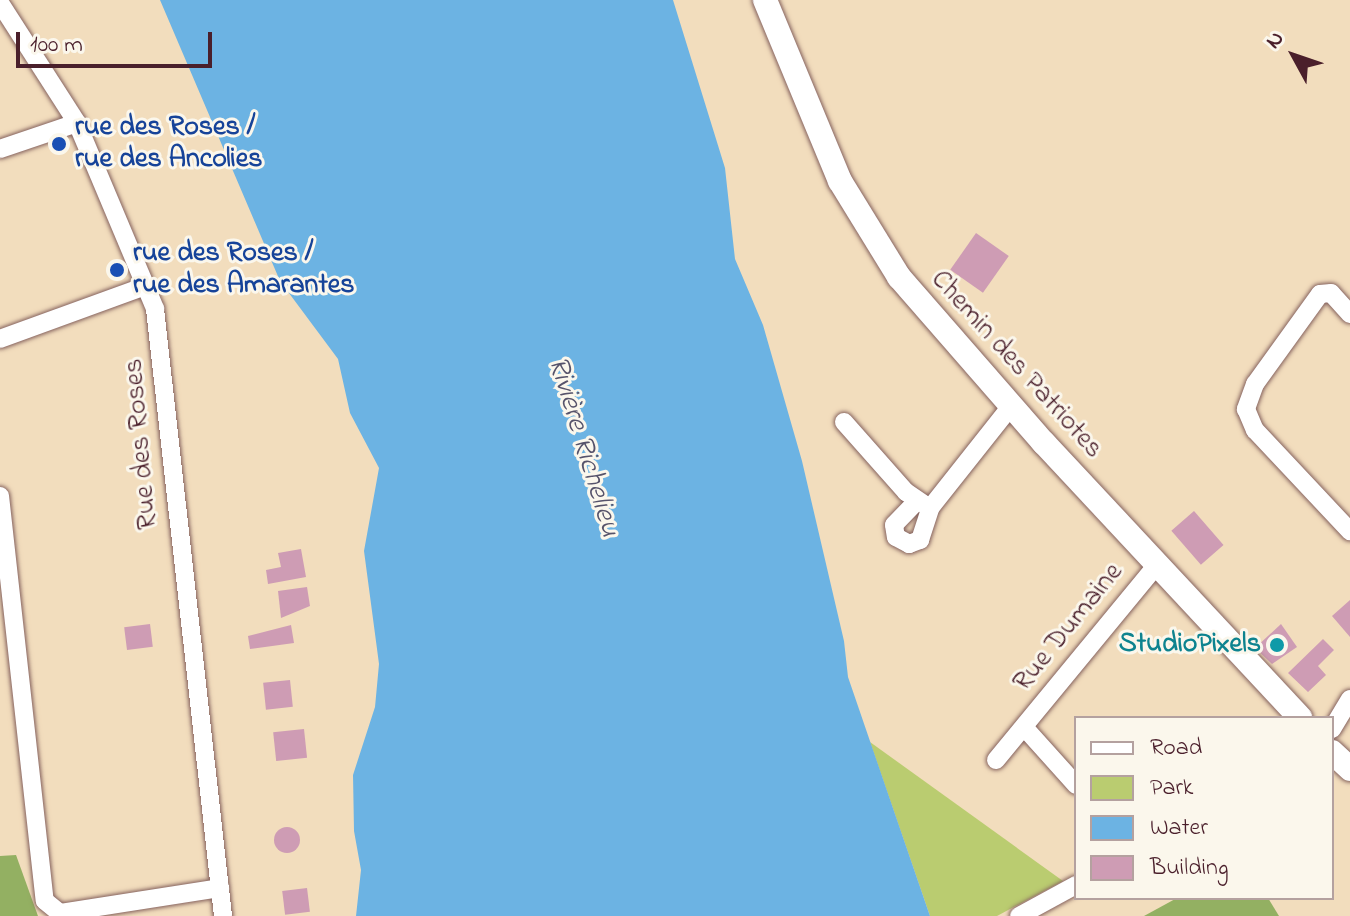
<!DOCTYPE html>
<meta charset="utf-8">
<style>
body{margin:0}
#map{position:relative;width:1350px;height:916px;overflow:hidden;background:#f2ddbd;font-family:"Indie Flower",sans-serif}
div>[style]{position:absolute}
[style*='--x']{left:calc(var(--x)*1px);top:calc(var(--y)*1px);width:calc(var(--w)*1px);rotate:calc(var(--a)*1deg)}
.green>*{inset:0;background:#bacc70}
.forest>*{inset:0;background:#93b062}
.water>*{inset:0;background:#6cb3e3}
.building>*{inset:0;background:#ce9cb4;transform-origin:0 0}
.round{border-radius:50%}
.roads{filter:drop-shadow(0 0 2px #85625e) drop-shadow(0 0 2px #85625e)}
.minor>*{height:18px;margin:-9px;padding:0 9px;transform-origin:9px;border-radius:9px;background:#fff}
.major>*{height:24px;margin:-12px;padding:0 12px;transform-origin:12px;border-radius:12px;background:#fff}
.dots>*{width:22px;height:22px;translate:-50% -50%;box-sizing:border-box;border:4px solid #fbf7ec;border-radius:50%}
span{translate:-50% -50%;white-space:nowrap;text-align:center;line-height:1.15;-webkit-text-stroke:6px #fbf7ec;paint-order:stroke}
.transit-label{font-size:28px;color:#164399;font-weight:700}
.left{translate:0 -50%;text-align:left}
.street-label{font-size:28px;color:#4a1f2b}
.culture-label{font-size:28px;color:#0d838f;font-weight:700}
.right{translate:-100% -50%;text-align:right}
.water-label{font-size:30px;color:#56536b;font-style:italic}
.legend{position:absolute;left:1074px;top:716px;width:260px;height:184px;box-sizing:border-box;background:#fbf7ec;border:2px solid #b4a19f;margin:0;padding:10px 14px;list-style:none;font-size:24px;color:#4a1f2b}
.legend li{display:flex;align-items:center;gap:16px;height:40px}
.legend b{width:40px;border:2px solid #b4a19f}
.north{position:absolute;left:1254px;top:16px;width:80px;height:80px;-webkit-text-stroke:6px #fbf7ec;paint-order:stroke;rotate:310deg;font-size:22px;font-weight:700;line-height:32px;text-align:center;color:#4a1f2b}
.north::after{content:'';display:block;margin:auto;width:28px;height:36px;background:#4a1f2b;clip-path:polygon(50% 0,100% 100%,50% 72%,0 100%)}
.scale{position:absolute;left:16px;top:32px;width:196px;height:36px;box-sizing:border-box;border:4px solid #4a1f2b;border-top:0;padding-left:10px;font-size:24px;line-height:28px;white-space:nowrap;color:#4a1f2b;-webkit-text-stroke:6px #fbf7ec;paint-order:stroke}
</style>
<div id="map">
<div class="green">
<div style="clip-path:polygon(870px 742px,1063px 881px,997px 916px,930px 916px)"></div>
</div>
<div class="forest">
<div style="clip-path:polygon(16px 855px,38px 916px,0 916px,0 856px)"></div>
<div style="clip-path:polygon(1177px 898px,1268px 898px,1279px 916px,1144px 916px)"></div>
</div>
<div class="water">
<div style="clip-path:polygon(160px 0,673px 0,725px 168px,735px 259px,763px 325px,802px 461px,844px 641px,848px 677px,930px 916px,356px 916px,361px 870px,354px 831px,353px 775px,375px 707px,379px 664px,364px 551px,379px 468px,350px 413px,338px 359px,280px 281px)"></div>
</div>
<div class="building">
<div style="left:976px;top:233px;width:40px;height:45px;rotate:35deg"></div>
<div style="left:1194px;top:511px;width:45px;height:30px;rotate:49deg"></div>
<div style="clip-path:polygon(301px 549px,306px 577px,268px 584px,266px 570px,281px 567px,278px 553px)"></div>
<div style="clip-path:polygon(307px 587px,310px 606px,281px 618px,278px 591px)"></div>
<div style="clip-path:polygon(1350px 600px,1350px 637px,1332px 616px)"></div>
<div style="left:150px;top:624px;width:23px;height:26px;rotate:83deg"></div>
<div style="clip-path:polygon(1281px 624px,1297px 647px,1272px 664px,1255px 648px)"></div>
<div style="clip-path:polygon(291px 625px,294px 643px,250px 649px,248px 636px)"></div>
<div style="clip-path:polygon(1323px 639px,1334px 650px,1318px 666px,1326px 675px,1308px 692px,1288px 673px)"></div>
<div style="left:290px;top:680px;width:27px;height:27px;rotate:84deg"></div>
<div style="left:304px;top:729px;width:29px;height:31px;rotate:84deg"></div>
<div class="round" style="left:274px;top:827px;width:26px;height:26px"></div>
<div style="left:307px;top:888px;width:24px;height:25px;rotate:83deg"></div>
</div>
<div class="roads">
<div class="minor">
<div style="--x:0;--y:3;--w:143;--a:57.3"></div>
<div style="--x:77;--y:123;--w:202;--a:67.2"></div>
<div style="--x:155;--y:309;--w:611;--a:83.61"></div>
<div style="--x:0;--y:149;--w:81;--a:-18.7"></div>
<div style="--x:1350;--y:314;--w:28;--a:-132"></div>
<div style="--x:1331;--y:293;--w:11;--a:175"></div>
<div style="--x:1320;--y:294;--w:111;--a:125.8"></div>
<div style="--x:1255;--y:384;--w:27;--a:110"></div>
<div style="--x:1246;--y:409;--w:23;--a:67"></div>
<div style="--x:1255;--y:430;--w:139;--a:46.8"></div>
<div style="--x:0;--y:339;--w:155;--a:-20"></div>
<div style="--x:844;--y:422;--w:94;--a:48.5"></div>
<div style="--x:906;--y:492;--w:23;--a:34"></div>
<div style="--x:0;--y:496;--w:407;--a:83.7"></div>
<div style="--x:45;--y:901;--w:19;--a:39"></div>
<div style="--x:60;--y:913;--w:162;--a:-8.9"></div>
<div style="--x:917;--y:501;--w:33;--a:134"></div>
<div style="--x:894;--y:525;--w:12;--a:81"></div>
<div style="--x:896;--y:537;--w:15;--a:28"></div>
<div style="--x:909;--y:544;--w:12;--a:-20"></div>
<div style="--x:920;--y:540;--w:35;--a:-72"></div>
<div style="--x:931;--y:507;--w:129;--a:-51.6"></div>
<div style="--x:1024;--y:727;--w:78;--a:48.1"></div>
<div style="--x:1332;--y:729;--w:35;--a:-59"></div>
<div style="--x:996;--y:760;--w:253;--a:-50.5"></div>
<div style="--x:1019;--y:916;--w:65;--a:-28.5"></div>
</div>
<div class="major">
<div style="--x:765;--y:0;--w:196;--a:67.5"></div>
<div style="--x:840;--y:181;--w:113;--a:58.4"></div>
<div style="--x:899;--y:277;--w:220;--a:48.9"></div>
<div style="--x:1044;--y:443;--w:376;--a:47"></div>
<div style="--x:1332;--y:752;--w:25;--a:43"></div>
</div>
</div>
<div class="dots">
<div style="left:59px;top:144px;background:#1a4fb4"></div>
<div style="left:117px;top:270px;background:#1a4fb4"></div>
<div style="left:1277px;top:645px;background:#0f9aa8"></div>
</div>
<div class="transit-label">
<span class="left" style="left:75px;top:144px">rue des Roses /<br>rue des Ancolies</span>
<span class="left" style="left:133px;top:270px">rue des Roses /<br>rue des Amarantes</span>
</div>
<div class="street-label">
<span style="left:1016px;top:365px;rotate:48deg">Chemin des Patriotes</span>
<span style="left:142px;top:444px;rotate:-95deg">Rue des Roses</span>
<span style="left:1069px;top:628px;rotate:-51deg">Rue Dumaine</span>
</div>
<div class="culture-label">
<span class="right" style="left:1261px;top:645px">StudioPixels</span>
</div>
<div class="water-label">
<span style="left:583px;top:447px;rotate:73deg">Rivière Richelieu</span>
</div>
<ul class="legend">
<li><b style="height:10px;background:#fff"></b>Road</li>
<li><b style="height:22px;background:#bacc70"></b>Park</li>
<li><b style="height:22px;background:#6cb3e3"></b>Water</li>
<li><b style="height:22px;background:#ce9cb4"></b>Building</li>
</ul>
<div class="north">N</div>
<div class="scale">100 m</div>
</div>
